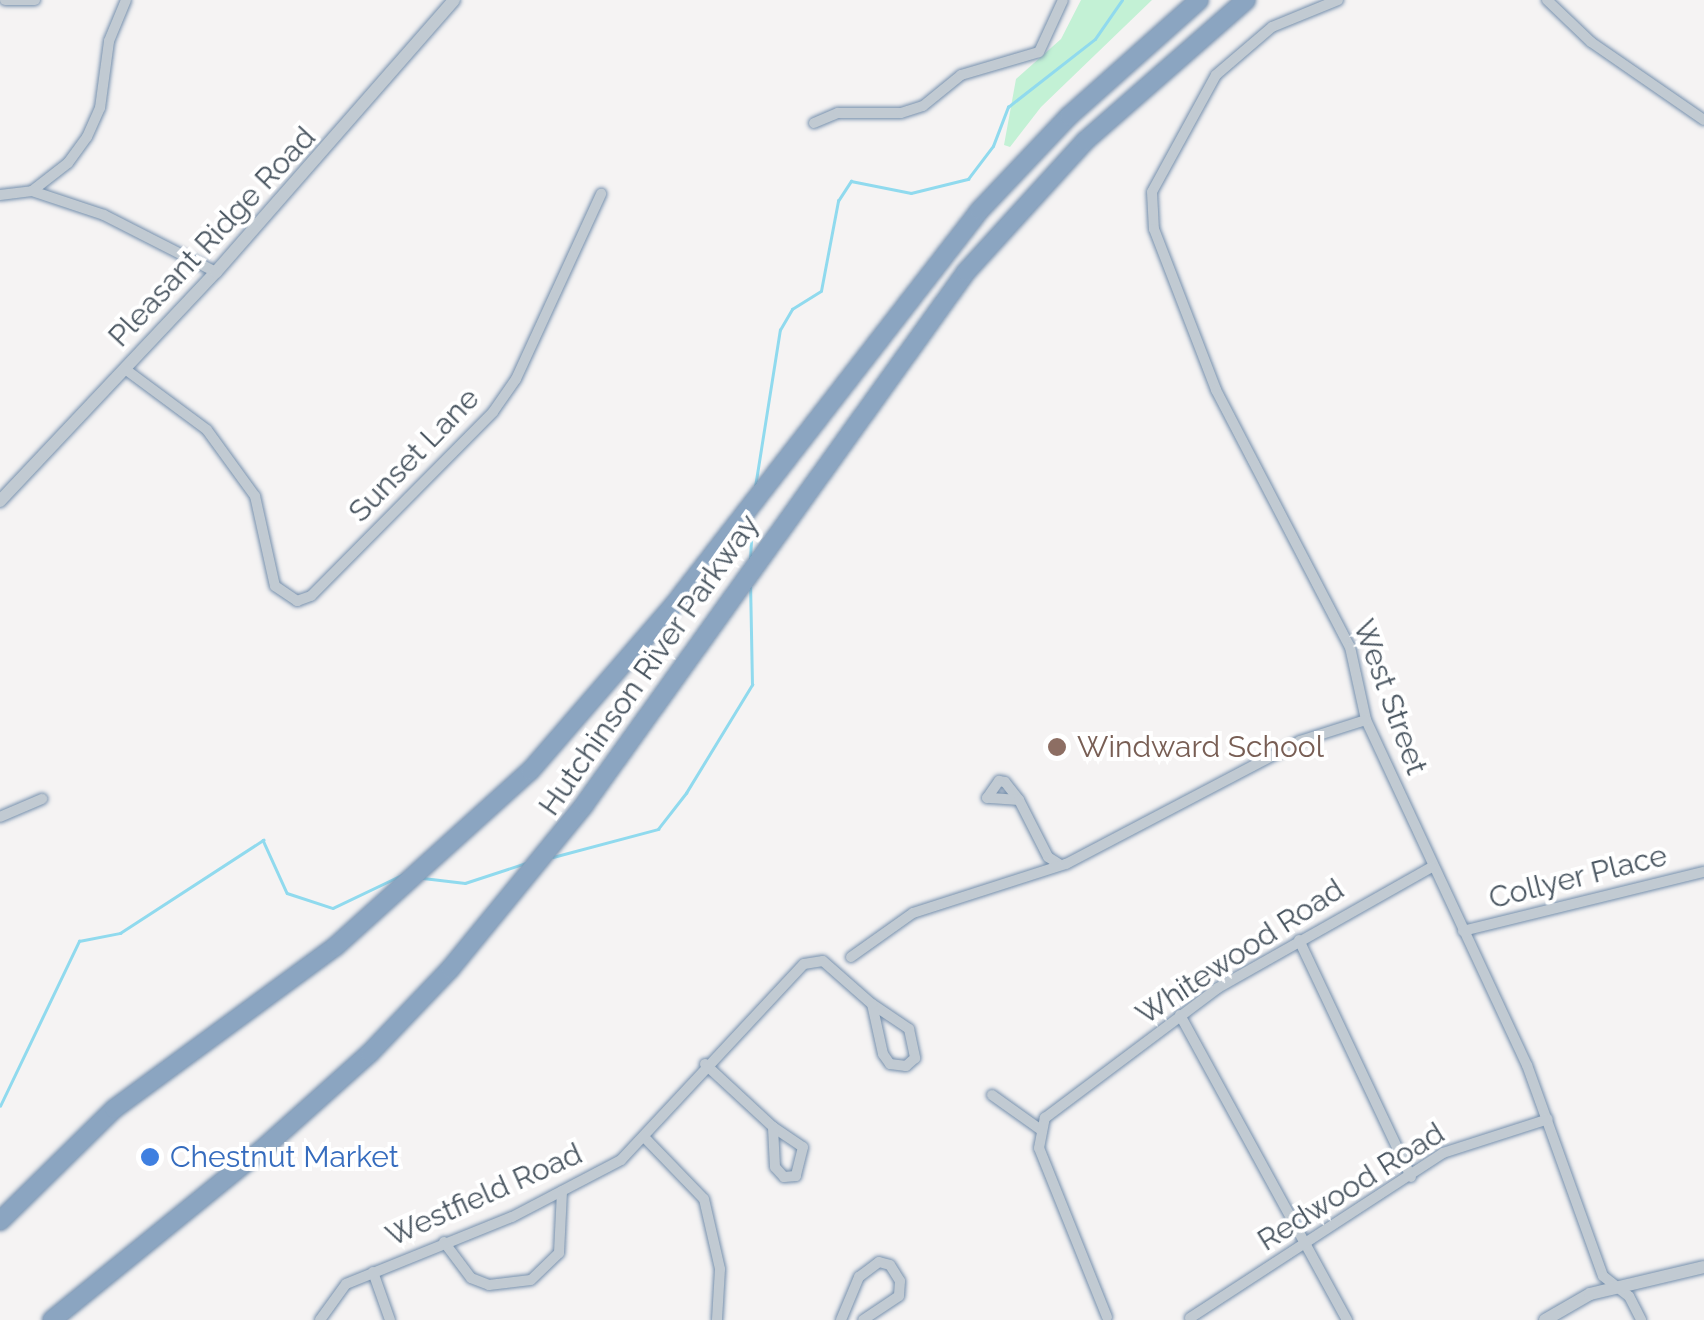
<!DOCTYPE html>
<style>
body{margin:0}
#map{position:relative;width:1704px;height:1320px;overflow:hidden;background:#f5f3f3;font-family:Raleway,sans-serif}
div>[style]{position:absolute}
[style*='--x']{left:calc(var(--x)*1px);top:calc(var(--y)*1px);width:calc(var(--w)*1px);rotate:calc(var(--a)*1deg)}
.green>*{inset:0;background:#c3f1d5}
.stream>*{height:2.5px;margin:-1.25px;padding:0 1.25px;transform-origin:1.25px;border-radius:1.25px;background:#90daee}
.roads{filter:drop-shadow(0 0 2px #7690ad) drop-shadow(0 0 2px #7690ad)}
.minor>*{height:10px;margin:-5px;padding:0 5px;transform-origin:5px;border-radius:5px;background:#c1cad2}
.tertiary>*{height:12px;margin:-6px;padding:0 6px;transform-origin:6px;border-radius:6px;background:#c1cad2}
.motorway>*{height:18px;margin:-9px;padding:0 9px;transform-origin:9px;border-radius:9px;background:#8ba5c1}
.dots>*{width:28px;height:28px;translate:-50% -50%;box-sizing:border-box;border:5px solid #fff;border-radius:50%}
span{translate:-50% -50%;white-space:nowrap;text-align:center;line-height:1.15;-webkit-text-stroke:8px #fff;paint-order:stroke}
.street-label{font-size:30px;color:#4a5661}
.education-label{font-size:30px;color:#785e54}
.left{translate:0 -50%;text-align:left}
.shop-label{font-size:30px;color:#366cbe}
</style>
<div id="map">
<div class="green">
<div style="clip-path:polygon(1081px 0,1152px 0,1041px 107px,1010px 147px,1004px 145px,1016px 79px,1061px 39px)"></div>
</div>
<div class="stream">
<div style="--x:755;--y:487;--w:159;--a:-81"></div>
<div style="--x:780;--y:330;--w:24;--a:-60"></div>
<div style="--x:792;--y:309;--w:34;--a:-32"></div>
<div style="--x:821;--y:291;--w:92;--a:-79.3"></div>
<div style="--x:838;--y:201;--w:24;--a:-57"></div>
<div style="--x:851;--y:181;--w:61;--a:11.3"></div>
<div style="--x:911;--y:193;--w:59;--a:-13.8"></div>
<div style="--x:968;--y:179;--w:41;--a:-52.9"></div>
<div style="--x:993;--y:146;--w:42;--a:-69"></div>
<div style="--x:1008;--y:107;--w:110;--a:-38"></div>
<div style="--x:1095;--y:39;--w:47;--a:-55.3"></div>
<div style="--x:750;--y:561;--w:41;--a:-87.2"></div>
<div style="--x:553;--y:857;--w:109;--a:-14.9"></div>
<div style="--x:658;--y:829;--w:46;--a:-52.1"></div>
<div style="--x:686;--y:793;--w:127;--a:-58.6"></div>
<div style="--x:752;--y:685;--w:101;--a:-91.1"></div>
<div style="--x:423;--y:878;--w:42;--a:6.8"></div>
<div style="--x:465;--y:883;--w:64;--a:-18.2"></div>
<div style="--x:0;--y:1106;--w:183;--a:-64.4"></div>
<div style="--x:79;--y:941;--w:42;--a:-11"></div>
<div style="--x:120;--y:933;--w:171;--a:-33"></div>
<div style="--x:263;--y:840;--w:58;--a:65.6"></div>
<div style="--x:287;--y:893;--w:48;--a:18.1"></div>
<div style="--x:333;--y:908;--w:81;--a:-25.6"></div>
</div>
<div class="roads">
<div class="minor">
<div style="--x:5;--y:0;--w:30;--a:0"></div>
<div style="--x:1338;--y:0;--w:71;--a:157.8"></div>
<div style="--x:1272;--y:27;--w:74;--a:139.4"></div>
<div style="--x:1216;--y:75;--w:133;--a:118.7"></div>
<div style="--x:1152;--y:192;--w:37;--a:87"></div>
<div style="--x:1154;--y:229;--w:173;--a:68.9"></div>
<div style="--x:1216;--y:390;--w:290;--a:62.5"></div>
<div style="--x:1350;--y:647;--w:75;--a:77.6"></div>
<div style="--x:1366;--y:720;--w:381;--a:65"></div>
<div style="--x:1527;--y:1065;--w:224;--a:70.2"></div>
<div style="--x:1603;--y:1276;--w:33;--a:38"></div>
<div style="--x:1629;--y:1296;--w:27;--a:63"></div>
<div style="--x:1547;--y:0;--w:61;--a:43.7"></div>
<div style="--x:1591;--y:42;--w:137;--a:34.6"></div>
<div style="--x:814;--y:123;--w:26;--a:-23"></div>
<div style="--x:838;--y:113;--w:63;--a:0"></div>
<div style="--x:901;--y:113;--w:23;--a:-18"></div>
<div style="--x:923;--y:106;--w:49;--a:-39.2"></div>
<div style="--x:961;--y:75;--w:81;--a:-16.4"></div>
<div style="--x:1039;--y:52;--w:57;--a:-65.2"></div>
<div style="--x:32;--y:191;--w:46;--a:-37.9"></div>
<div style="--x:68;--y:163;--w:32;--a:-54"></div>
<div style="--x:87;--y:137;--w:32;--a:-66"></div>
<div style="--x:100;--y:108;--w:68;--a:-82.3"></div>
<div style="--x:109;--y:41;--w:44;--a:-67.5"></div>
<div style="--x:0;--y:195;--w:32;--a:-7"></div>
<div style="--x:32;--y:191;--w:76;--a:18.4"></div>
<div style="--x:104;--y:215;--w:126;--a:27"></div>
<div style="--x:125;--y:369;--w:102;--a:36.6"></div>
<div style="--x:207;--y:430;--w:82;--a:54"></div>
<div style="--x:255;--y:496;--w:92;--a:77.5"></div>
<div style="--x:275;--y:586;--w:27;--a:34"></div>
<div style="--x:297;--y:601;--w:15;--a:-20"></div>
<div style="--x:311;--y:596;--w:259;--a:-45.3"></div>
<div style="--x:493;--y:412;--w:40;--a:-55.1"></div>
<div style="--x:516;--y:379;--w:204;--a:-65.3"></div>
<div style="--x:999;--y:781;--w:6;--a:9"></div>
<div style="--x:1005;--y:782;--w:23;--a:52"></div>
<div style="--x:1019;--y:800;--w:32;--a:-176"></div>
<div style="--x:987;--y:798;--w:21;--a:-55"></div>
<div style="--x:1019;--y:800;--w:64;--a:63"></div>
<div style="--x:1048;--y:857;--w:13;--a:32"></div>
<div style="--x:0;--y:817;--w:46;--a:-23.2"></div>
<div style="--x:1463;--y:931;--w:248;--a:-13.8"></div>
<div style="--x:1299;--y:940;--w:262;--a:64.7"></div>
<div style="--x:851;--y:957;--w:76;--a:-35.4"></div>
<div style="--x:913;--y:913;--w:161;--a:-17.8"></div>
<div style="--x:1066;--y:864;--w:264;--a:-27.7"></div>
<div style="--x:1300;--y:741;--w:69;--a:-17.7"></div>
<div style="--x:872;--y:1004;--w:45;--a:34"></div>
<div style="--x:909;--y:1029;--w:30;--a:78"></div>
<div style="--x:915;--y:1058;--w:12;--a:138"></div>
<div style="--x:906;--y:1066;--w:16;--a:-173"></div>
<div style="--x:890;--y:1064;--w:12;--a:-125"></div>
<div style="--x:883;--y:1054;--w:51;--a:-102.4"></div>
<div style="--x:1180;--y:1015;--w:348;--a:61.3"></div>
<div style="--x:705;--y:1064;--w:93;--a:42.8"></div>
<div style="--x:992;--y:1095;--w:60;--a:35.5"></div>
<div style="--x:773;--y:1127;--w:36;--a:34"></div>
<div style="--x:803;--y:1147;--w:30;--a:104"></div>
<div style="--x:796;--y:1176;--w:12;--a:175"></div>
<div style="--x:784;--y:1177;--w:13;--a:-132"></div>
<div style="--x:775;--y:1167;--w:40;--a:-92.9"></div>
<div style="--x:646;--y:1139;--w:83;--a:46"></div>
<div style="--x:704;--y:1199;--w:72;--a:77.1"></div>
<div style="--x:720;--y:1269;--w:51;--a:93.4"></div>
<div style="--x:444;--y:1242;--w:45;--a:53.1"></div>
<div style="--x:471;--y:1278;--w:19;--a:21"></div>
<div style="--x:489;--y:1285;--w:42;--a:-6.8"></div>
<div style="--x:531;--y:1280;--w:39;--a:-44"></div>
<div style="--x:559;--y:1253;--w:62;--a:-87.2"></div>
<div style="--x:373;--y:1272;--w:51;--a:70.5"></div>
<div style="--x:1107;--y:1317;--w:182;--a:-111.9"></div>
<div style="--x:1039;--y:1148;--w:31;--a:-79"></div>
<div style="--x:1045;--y:1118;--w:216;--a:-36.9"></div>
<div style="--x:1218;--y:988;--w:246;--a:-29.5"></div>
<div style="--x:1190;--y:1318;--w:302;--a:-33.1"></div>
<div style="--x:1443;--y:1153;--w:110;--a:-17.9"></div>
<div style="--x:320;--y:1320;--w:44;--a:-54.2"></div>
<div style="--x:346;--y:1284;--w:179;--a:-22"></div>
<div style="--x:512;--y:1217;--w:123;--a:-27.6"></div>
<div style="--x:621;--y:1160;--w:268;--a:-47"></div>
<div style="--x:804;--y:964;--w:19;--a:-9"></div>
<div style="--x:823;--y:961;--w:65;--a:41.3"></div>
<div style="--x:841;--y:1320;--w:47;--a:-67.3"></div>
<div style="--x:859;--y:1277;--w:25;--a:-37"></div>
<div style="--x:879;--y:1262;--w:11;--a:15"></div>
<div style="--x:890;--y:1265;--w:19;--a:58"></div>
<div style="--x:900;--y:1281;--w:15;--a:94"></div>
<div style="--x:899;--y:1296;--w:43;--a:146.3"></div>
</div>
<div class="tertiary">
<div style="--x:0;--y:501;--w:315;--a:-46.7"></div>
<div style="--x:216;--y:272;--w:361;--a:-48.8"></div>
<div style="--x:1545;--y:1320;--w:52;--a:-30"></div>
<div style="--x:1590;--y:1294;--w:117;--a:-13.3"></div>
</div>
<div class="motorway">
<div style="--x:0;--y:1221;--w:160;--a:-44.5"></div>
<div style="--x:114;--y:1109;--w:275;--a:-36.3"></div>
<div style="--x:336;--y:946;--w:261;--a:-42.1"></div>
<div style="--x:530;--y:771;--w:218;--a:-49.1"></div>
<div style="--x:673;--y:606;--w:501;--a:-52.22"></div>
<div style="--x:980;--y:210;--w:129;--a:-46.6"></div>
<div style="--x:1069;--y:116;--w:174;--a:-41.7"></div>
<div style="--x:52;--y:1320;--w:277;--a:-39.1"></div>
<div style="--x:267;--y:1145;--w:138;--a:-41.8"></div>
<div style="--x:370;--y:1053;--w:116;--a:-46.4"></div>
<div style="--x:450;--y:969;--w:212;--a:-50.7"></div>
<div style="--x:584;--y:805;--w:656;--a:-54.37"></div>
<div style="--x:966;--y:272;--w:177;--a:-47.7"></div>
<div style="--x:1085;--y:141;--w:214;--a:-41.2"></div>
</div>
</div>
<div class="dots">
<div style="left:1057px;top:747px;background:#8d6e63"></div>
<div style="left:150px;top:1157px;background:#3f7fe0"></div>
</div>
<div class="street-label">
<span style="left:212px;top:237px;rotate:-47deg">Pleasant Ridge Road</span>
<span style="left:414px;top:455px;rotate:-46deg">Sunset Lane</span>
<span style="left:649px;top:665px;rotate:-55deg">Hutchinson River Parkway</span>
<span style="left:1390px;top:697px;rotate:70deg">West Street</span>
<span style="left:1578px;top:877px;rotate:-14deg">Collyer Place</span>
<span style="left:1240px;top:952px;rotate:-33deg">Whitewood Road</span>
<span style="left:1351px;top:1187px;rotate:-32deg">Redwood Road</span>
<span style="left:484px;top:1195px;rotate:-24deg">Westfield Road</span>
</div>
<div class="education-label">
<span class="left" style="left:1077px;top:747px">Windward School</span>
</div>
<div class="shop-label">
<span class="left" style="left:170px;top:1157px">Chestnut Market</span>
</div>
</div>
